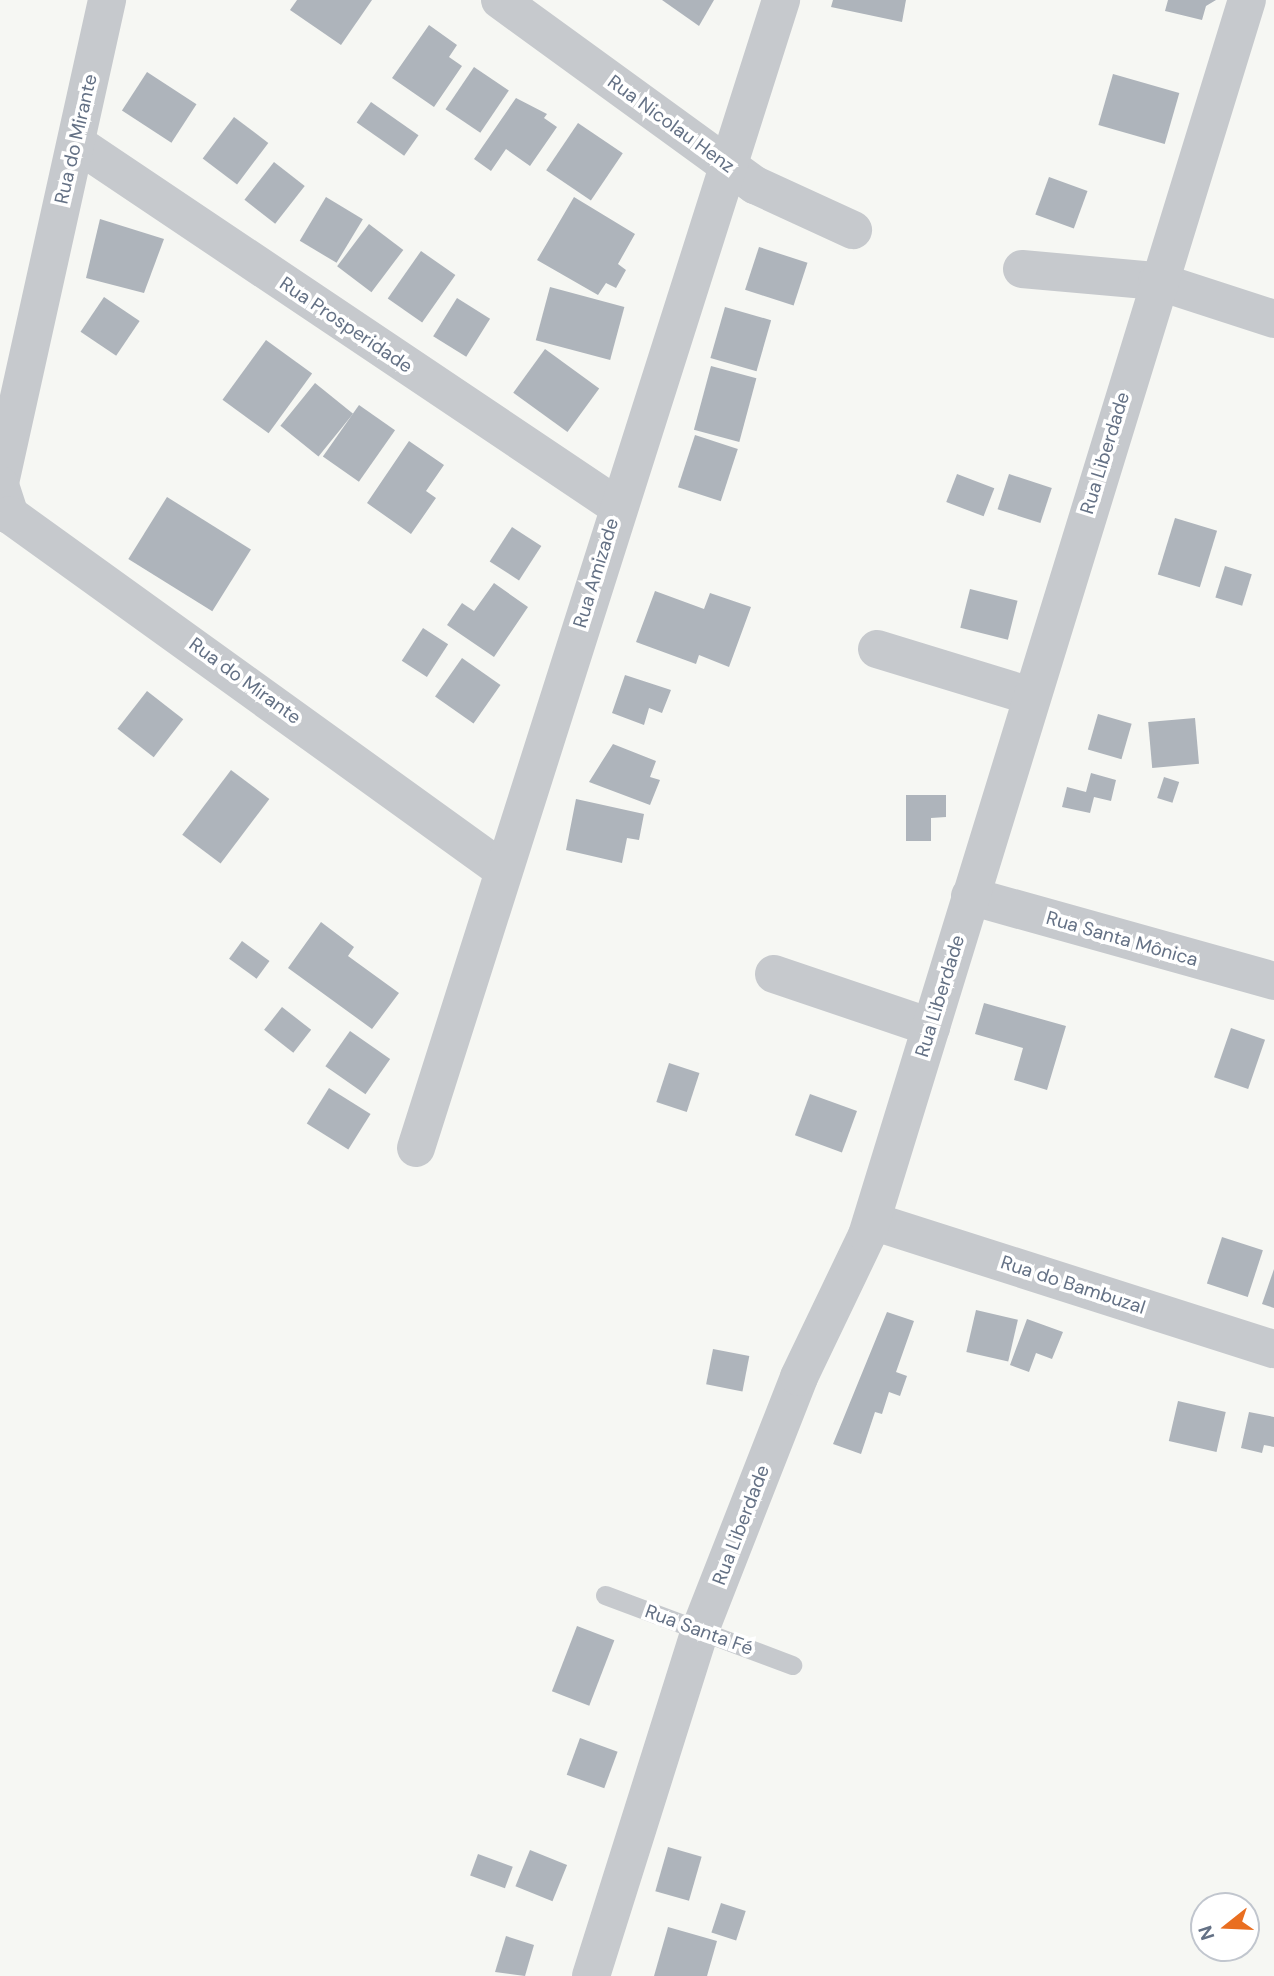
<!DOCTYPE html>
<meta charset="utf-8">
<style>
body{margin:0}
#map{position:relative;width:1274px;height:1976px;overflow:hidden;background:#f6f7f3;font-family:"DM Sans",sans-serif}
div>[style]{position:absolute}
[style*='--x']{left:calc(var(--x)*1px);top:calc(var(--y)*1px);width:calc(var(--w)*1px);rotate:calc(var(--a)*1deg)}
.building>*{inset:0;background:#aeb4bb;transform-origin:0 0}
.service>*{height:19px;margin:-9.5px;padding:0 9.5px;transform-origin:9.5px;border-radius:9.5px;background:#c6c9cd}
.minor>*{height:38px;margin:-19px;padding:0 19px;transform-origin:19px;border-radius:19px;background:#c6c9cd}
span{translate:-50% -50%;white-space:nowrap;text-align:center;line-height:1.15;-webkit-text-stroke:7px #fff;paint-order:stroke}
.street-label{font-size:19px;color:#647185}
.north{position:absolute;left:1190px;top:1892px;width:70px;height:70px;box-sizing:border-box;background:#fff;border:2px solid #c1c6ce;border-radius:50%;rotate:252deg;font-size:19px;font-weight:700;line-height:28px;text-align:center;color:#647185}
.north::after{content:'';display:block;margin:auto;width:24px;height:32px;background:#e96e20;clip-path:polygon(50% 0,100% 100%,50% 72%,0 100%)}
</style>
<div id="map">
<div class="building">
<div style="clip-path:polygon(297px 0,372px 0,341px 45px,290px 10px)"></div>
<div style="clip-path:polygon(662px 0,714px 0,699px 26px)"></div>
<div style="clip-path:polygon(833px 0,906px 0,902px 22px,831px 7px)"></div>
<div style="clip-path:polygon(1168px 0,1216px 0,1206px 6px,1202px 20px,1165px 11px)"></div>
<div style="clip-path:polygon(429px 25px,457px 45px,449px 57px,462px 66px,434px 107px,392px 78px)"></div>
<div style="left:474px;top:67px;width:42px;height:51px;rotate:34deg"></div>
<div style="left:147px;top:72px;width:59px;height:46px;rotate:33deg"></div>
<div style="left:1113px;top:74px;width:69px;height:53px;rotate:16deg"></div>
<div style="clip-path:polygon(516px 98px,547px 114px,544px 118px,557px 127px,530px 166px,506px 149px,491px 171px,474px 159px)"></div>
<div style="left:371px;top:102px;width:58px;height:25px;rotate:35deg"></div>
<div style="left:234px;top:117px;width:43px;height:52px;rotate:37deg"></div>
<div style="left:578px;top:123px;width:54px;height:57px;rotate:34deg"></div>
<div style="left:274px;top:162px;width:39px;height:48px;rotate:38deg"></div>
<div style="left:1049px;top:177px;width:41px;height:40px;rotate:20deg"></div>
<div style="left:326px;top:197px;width:43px;height:51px;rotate:31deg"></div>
<div style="clip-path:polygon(574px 197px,635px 234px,618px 264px,626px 270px,616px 288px,606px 283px,598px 295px,537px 260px)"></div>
<div style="clip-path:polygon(100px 219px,164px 239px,144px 293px,86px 278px)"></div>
<div style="left:369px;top:224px;width:43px;height:53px;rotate:37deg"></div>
<div style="left:759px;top:247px;width:51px;height:45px;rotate:18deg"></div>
<div style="left:421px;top:251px;width:42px;height:58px;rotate:35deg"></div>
<div style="left:550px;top:287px;width:77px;height:55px;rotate:15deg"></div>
<div style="left:104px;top:297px;width:43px;height:42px;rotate:34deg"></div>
<div style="left:457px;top:298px;width:39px;height:45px;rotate:32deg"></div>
<div style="left:725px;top:307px;width:48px;height:53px;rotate:16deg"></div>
<div style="left:266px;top:340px;width:57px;height:74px;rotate:36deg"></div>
<div style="left:545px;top:349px;width:67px;height:54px;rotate:36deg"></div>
<div style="left:711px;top:366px;width:47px;height:66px;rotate:15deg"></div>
<div style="left:315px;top:383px;width:49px;height:55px;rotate:39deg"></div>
<div style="left:359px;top:405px;width:44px;height:63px;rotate:35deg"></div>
<div style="left:695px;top:435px;width:45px;height:55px;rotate:18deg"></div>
<div style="clip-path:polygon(409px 441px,444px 465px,426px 491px,436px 498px,411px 534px,367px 503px)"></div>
<div style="left:957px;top:474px;width:40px;height:30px;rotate:21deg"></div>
<div style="left:1009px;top:474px;width:45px;height:37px;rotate:18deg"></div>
<div style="left:167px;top:497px;width:99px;height:73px;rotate:32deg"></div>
<div style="left:1175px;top:518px;width:44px;height:59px;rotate:17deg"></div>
<div style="left:512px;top:527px;width:35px;height:41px;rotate:33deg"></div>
<div style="left:1225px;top:566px;width:28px;height:33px;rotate:17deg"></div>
<div style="clip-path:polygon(494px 583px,528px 607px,494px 657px,447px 625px,462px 603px,474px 611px)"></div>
<div style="left:970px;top:589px;width:49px;height:40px;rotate:14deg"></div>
<div style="clip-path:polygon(655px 591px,704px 609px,710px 593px,751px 607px,729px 667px,699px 655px,696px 664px,636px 642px)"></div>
<div style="left:423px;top:628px;width:30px;height:39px;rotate:33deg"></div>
<div style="left:462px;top:658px;width:47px;height:47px;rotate:35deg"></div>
<div style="clip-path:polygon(625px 675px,671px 690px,662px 713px,649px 708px,644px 725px,612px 713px)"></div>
<div style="left:147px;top:691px;width:46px;height:48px;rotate:38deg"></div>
<div style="left:1098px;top:714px;width:35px;height:37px;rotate:16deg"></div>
<div style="left:1195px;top:718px;width:46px;height:47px;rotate:85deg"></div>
<div style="clip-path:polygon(613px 744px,656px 761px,650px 777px,660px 780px,650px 805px,589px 782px)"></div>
<div style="left:231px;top:770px;width:48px;height:81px;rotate:37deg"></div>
<div style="clip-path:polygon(1091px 773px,1116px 780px,1111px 801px,1094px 797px,1090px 813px,1062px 807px,1067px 787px,1086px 792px)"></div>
<div style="left:1164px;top:777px;width:16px;height:22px;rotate:18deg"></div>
<div style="clip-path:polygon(906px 795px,946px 795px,946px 817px,931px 818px,931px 841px,906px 841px)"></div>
<div style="clip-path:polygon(576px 799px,644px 814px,639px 840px,627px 838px,622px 863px,566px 850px)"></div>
<div style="clip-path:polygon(321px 922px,354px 947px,348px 956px,399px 993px,372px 1029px,288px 968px)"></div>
<div style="left:242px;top:941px;width:34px;height:22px;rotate:36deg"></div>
<div style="clip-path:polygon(984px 1003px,1066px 1026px,1047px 1090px,1014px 1080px,1023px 1048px,975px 1034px)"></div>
<div style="left:282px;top:1007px;width:37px;height:29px;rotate:38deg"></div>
<div style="left:1231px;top:1028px;width:36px;height:52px;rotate:19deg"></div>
<div style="left:350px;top:1031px;width:49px;height:43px;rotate:35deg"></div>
<div style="left:669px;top:1063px;width:32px;height:41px;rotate:18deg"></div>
<div style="left:329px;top:1088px;width:49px;height:42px;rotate:32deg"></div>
<div style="left:810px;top:1094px;width:50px;height:44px;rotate:20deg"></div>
<div style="left:1222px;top:1237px;width:43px;height:49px;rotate:18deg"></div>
<div style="clip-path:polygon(1274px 1269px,1274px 1308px,1262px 1304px)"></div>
<div style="left:976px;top:1310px;width:43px;height:43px;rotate:13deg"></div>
<div style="clip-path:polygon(887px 1312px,914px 1321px,896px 1372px,907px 1376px,900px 1396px,889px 1392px,882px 1414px,875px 1412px,861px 1454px,833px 1444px)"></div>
<div style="clip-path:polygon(1027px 1319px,1063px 1332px,1052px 1359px,1036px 1353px,1029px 1372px,1010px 1365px)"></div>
<div style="left:713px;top:1349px;width:37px;height:36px;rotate:11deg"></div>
<div style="left:1178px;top:1401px;width:49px;height:41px;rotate:13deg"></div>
<div style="clip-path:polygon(1249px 1412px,1274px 1417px,1274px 1447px,1264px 1445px,1262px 1453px,1241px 1448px)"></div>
<div style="left:577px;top:1626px;width:40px;height:70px;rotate:21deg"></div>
<div style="left:580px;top:1738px;width:40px;height:39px;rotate:20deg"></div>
<div style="left:668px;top:1847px;width:35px;height:46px;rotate:16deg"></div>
<div style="left:530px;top:1850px;width:40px;height:39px;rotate:22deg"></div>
<div style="left:478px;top:1854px;width:37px;height:23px;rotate:20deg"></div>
<div style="left:721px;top:1903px;width:26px;height:31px;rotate:18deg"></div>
<div style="clip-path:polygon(668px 1927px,717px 1941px,707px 1976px,654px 1976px)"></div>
<div style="clip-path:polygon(506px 1936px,534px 1945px,525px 1976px,495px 1972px)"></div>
</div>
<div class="service">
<div style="--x:605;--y:1595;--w:200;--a:20.5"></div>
</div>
<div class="minor">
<div style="--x:500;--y:0;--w:315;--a:36"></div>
<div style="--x:755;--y:185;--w:108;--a:24.7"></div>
<div style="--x:76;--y:143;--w:651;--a:33.86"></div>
<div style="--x:1022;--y:269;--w:136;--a:5.1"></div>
<div style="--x:1157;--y:281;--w:123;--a:18"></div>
<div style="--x:0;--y:483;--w:495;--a:-77.5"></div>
<div style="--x:0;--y:485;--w:32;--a:72"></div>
<div style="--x:10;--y:515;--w:608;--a:35.76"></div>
<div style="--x:877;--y:649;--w:161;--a:17"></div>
<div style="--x:970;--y:896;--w:316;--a:15.6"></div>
<div style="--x:774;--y:974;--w:166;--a:18.7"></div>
<div style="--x:416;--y:1148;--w:1205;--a:-72.36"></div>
<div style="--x:872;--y:1221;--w:422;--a:17.7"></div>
<div style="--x:591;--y:1976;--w:363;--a:-72.5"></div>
<div style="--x:700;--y:1630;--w:272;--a:-68.6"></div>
<div style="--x:799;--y:1377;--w:157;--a:-64.4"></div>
<div style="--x:867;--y:1235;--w:1292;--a:-72.9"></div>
</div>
<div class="street-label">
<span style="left:671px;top:124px;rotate:36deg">Rua Nicolau Henz</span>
<span style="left:76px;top:139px;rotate:-77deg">Rua do Mirante</span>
<span style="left:346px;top:325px;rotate:34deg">Rua Prosperidade</span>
<span style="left:1105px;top:453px;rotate:-73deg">Rua Liberdade</span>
<span style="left:596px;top:573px;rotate:-73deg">Rua Amizade</span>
<span style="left:245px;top:681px;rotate:36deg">Rua do Mirante</span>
<span style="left:1122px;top:939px;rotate:16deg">Rua Santa Mônica</span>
<span style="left:940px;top:996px;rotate:-73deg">Rua Liberdade</span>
<span style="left:1073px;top:1285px;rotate:18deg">Rua do Bambuzal</span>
<span style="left:741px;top:1525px;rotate:-69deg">Rua Liberdade</span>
<span style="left:699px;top:1630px;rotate:20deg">Rua Santa Fé</span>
</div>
<div class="north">N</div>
</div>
